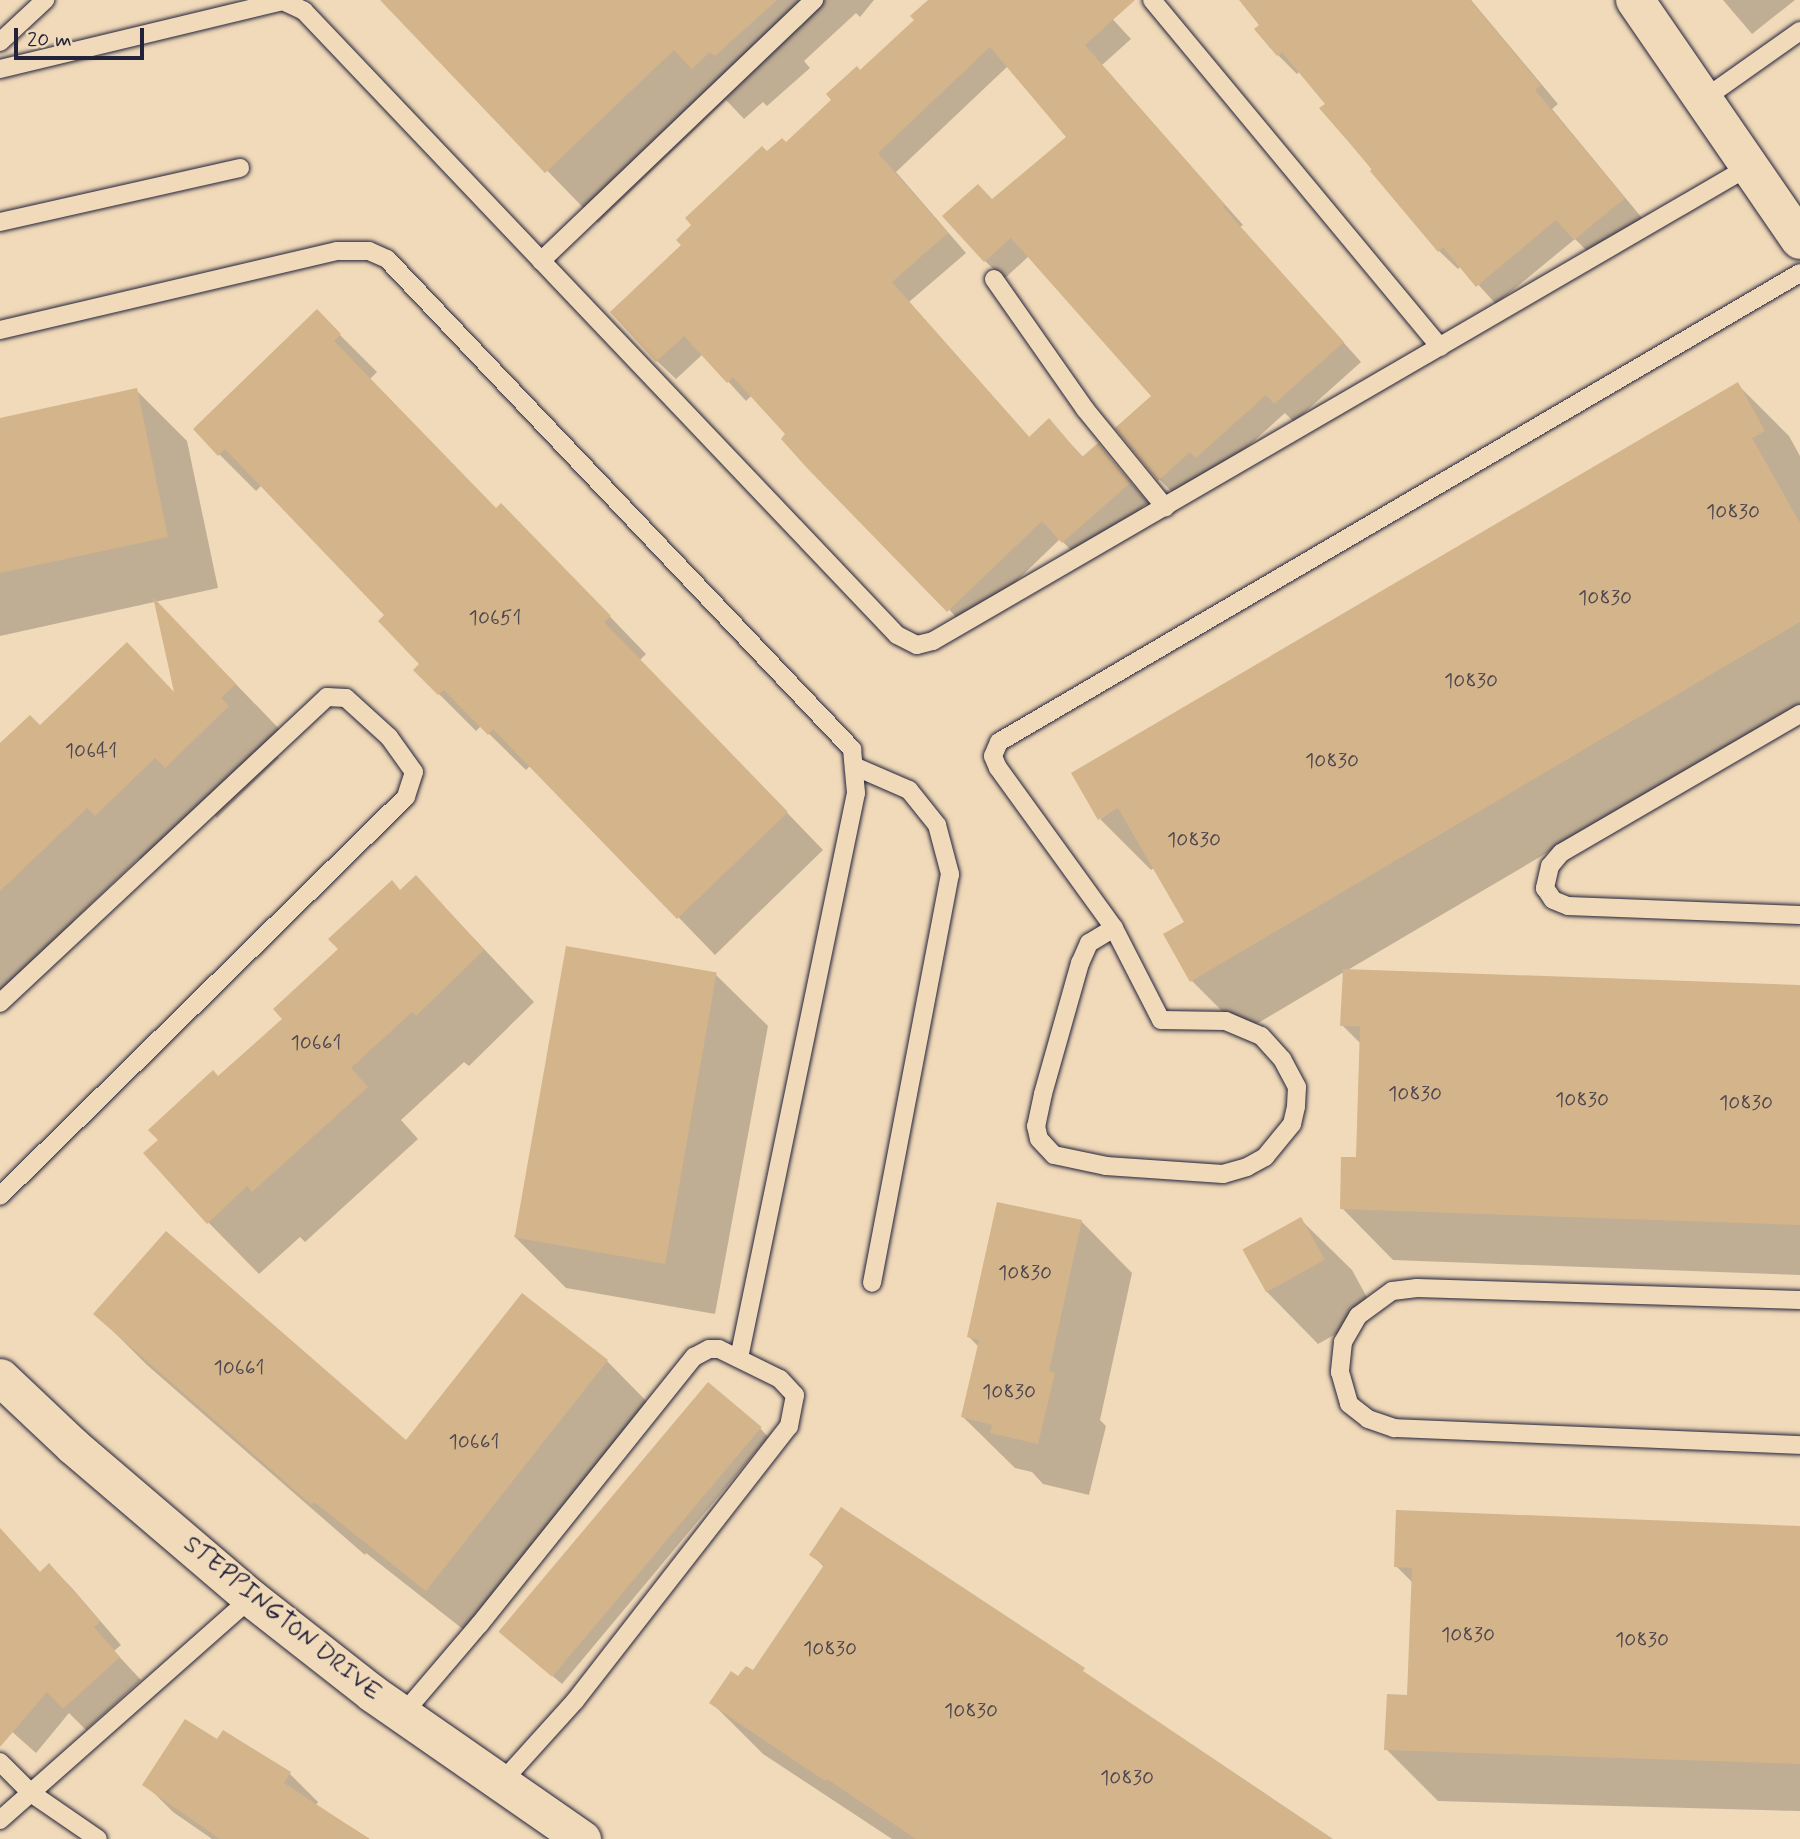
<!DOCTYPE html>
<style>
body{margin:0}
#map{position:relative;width:1800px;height:1839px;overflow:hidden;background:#f1dab9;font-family:Mynerve,sans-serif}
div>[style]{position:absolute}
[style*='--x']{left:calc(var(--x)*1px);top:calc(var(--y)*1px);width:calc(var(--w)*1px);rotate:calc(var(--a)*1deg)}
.shadow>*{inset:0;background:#0003}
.building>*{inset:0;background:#d3b48b;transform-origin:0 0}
.roads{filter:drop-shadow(0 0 2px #22223b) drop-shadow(0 0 2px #22223b)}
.service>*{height:18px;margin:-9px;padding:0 9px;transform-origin:9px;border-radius:9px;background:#f1dab9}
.minor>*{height:37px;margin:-18.5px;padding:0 18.5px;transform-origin:18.5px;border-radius:18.5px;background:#f1dab9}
.tertiary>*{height:38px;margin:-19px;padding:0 19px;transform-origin:19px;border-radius:19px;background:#f1dab9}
span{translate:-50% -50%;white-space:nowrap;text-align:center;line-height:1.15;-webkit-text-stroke:5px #f1dab9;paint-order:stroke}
.number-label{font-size:21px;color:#4e464f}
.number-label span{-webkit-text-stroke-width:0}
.street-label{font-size:24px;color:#22223b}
.scale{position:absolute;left:14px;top:28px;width:130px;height:32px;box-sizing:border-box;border:4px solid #22223b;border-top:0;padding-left:9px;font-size:21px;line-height:24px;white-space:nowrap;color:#22223b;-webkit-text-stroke:5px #f1dab9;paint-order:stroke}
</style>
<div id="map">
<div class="shadow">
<div style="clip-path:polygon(382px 0,874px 0,860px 17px,856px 13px,804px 61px,810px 68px,767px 106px,763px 102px,744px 119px,726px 100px,598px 223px)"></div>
<div style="clip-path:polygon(931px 0,1095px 0,1131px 39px,1102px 65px,1243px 225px,1240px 227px,1361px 362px,1294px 422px,1285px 413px,1216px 475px,1178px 498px,1159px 479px,1154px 396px,1029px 256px,1004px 279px,985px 261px,993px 200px,1069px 137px,1008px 66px,896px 172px,966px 253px,909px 302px,1030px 438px,1049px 421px,1084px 458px,1098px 445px,1148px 502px,1082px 561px,1060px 539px,967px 629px,752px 395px,746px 401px,703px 354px,676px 379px,657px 361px,683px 245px,767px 154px,786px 144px,917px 20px)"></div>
<div style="clip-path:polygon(1241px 0,1471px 0,1558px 104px,1552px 109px,1642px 218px,1594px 258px,1575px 239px,1496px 304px,1461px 266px,1458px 269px,1439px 251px,1322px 109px,1327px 104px,1300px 71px,1297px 74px,1278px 55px,1262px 25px)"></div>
<div style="clip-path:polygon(1723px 0,1795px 0,1752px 34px)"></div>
<div style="clip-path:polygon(317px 312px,377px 372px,370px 379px,496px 510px,538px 542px,646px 654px,640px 660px,823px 850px,715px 955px,531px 765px,526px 770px,481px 726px,476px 731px,439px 694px,416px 670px,422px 664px,387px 615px,262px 485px,256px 491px,219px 454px)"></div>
<div style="clip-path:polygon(1737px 384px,1789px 436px,1800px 456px,1800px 704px,1346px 971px,1800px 987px,1800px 1275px,1393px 1260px,1342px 1208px,1357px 1158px,1361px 1044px,1342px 1025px,1344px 972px,1243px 1032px,1191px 980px,1186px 923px,1154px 868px,1151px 870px,1100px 819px)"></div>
<div style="clip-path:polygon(136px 390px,187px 441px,218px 588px,0 636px,0 419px)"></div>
<div style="clip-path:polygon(204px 651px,286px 736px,271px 750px,279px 758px,217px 818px,208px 808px,148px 866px,139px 858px,73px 921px,82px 930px,0 993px,0 746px,40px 727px,177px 695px)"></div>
<div style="clip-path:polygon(416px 877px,534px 1002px,469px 1066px,464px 1062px,401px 1120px,418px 1139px,305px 1242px,300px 1237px,259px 1274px,208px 1222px,219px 1078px,284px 1019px)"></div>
<div style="clip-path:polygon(716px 975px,768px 1026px,715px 1314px,566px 1288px,514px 1236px)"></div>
<div style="clip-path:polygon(1300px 1219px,1352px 1270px,1375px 1312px,1318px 1344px,1267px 1292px)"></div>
<div style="clip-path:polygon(1081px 1221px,1132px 1273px,1100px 1420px,1106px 1426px,1089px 1495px,1043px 1484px,1032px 1472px,1015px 1468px,963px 1417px,979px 1347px,969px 1337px)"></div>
<div style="clip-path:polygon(96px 1314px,406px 1443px,607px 1361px,658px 1413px,478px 1641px,366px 1553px,365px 1555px,147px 1365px)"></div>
<div style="clip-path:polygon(760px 1428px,768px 1437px,562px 1684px,510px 1640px)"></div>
<div style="clip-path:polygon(1800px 1528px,1800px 1811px,1438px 1801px,1386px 1749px,1408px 1697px,1413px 1583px,1396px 1566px)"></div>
<div style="clip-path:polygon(0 1531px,41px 1574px,49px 1565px,71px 1587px,121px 1645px,114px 1651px,141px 1680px,86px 1730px,69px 1713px,36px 1753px,0 1721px)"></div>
<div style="clip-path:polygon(811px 1554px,1332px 1839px,892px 1839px,763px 1754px,711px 1702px,738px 1678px,753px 1673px,824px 1567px)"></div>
<div style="clip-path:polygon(218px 1742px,290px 1774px,318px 1802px,316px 1805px,370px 1839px,212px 1839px,173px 1812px,145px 1784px)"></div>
</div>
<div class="building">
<div style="clip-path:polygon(380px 0,777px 0,715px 56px,710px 52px,692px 69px,674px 50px,545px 173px)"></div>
<div style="clip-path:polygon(928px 0,1135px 0,1085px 45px,1225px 205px,1223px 207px,1344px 342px,1274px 404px,1266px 395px,1196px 458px,1190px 452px,1158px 481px,1115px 428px,1151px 396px,1011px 238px,984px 262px,942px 216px,978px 184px,992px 199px,1066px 137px,990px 47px,878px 153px,948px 233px,892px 282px,1029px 437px,1049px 418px,1082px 457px,1098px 443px,1130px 483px,1062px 543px,1042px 521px,947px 612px,807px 468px,781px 439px,785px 434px,733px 377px,727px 383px,684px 336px,656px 362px,610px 312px,681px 245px,676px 240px,691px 225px,685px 218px,762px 146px,767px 151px,782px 138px,786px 142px,831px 100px,826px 94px,857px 66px,860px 70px,914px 20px,910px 16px)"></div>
<div style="clip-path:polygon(1239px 0,1470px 0,1541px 85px,1535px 90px,1625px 198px,1574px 240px,1556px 220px,1476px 287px,1443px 247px,1438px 252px,1370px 171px,1372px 169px,1319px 108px,1325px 104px,1282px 52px,1277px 56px,1254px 29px,1259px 25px)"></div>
<div style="clip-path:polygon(317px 309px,341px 334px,334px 341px,496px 508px,501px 503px,611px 616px,604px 622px,788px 812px,677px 919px,493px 729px,488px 735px,444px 690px,438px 695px,413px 670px,419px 664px,378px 621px,384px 615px,225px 449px,218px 456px,193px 429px)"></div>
<div style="clip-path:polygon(1738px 382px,1765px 431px,1752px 438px,1800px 523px,1800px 622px,1190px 982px,1163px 934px,1184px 922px,1118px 808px,1098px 820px,1071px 773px)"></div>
<div style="clip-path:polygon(137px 388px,168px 537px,0 573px,0 418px)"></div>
<div style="clip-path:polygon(153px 597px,236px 684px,221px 698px,229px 706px,165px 768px,155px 758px,95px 816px,87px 808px,0 891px,0 743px,30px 715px,40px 725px,127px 642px,174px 692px)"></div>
<div style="clip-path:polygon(416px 875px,484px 950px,416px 1016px,412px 1012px,351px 1068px,368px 1087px,252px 1192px,247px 1186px,207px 1224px,143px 1153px,158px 1140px,148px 1130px,213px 1070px,218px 1076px,282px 1019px,273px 1009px,338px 949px,328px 939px,392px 880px,400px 890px)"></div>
<div style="left:566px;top:946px;width:153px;height:296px;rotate:10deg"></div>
<div style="clip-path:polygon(1343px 969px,1800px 985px,1800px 1225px,1340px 1209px,1341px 1157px,1356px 1157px,1360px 1026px,1340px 1026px)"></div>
<div style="clip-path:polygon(997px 1202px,1082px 1220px,1049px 1371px,1055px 1373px,1038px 1444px,990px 1433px,992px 1425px,961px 1417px,979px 1340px,967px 1337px)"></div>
<div style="left:1301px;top:1217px;width:49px;height:67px;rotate:61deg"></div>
<div style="clip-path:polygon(166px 1231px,406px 1440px,522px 1293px,608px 1360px,426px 1591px,314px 1502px,312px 1505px,93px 1314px)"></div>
<div style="left:708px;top:1382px;width:70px;height:326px;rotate:40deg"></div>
<div style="clip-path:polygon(841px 1507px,1085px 1668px,1083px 1671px,1333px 1839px,916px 1839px,827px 1779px,825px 1781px,709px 1703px,731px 1671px,738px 1676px,746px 1666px,753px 1670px,824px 1565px,809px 1555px)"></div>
<div style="clip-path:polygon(1396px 1510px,1800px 1526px,1800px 1764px,1384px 1750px,1387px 1694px,1407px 1695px,1412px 1568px,1394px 1567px)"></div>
<div style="clip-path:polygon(0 1528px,40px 1572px,49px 1563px,100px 1621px,94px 1627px,120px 1657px,63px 1709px,47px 1692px,0 1747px)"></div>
<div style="clip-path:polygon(185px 1719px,217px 1739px,223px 1730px,291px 1772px,284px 1783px,369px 1839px,220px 1839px,142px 1785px)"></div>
</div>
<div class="roads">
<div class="service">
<div style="--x:1152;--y:0;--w:451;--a:50.3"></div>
<div style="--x:0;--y:42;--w:62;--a:-43"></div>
<div style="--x:0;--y:69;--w:291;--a:-13.5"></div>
<div style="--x:283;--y:1;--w:23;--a:25"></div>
<div style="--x:304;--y:11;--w:861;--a:46.46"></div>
<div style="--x:897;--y:635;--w:22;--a:27"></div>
<div style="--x:917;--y:645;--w:16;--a:-14"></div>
<div style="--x:933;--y:641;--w:945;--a:-30.17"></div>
<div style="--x:1704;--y:99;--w:118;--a:-35.3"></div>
<div style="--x:0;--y:222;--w:246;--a:-12.7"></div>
<div style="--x:541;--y:261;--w:378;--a:-43.7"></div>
<div style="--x:994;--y:279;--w:159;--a:55"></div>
<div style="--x:1085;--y:409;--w:127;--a:50.8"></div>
<div style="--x:0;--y:330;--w:346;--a:-13.2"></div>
<div style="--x:337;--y:251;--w:32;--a:0"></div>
<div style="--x:369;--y:251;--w:20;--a:24"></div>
<div style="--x:387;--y:259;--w:676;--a:46.5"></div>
<div style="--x:852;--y:749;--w:44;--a:84.8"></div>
<div style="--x:856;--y:793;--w:577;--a:101.7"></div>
<div style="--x:1800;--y:714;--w:276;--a:149.8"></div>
<div style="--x:1561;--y:853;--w:17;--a:130"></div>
<div style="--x:1550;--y:866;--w:23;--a:103"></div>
<div style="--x:1545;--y:888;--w:14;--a:56"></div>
<div style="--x:1553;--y:900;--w:16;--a:22"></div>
<div style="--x:1568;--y:906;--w:232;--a:2.2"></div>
<div style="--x:856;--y:767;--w:58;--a:23.5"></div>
<div style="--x:909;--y:790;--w:45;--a:51.3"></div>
<div style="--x:937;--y:825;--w:51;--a:75.1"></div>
<div style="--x:950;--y:874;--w:416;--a:100.8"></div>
<div style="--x:1114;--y:928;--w:29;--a:149"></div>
<div style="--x:1089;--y:943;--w:22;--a:114"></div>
<div style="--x:1080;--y:963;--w:136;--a:105.8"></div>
<div style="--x:1043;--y:1094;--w:33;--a:102"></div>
<div style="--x:1036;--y:1126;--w:13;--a:77"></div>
<div style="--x:1039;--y:1139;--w:22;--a:47"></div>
<div style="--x:1054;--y:1155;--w:53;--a:11.9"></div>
<div style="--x:1106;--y:1166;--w:117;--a:3.9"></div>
<div style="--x:1223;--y:1174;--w:25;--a:-16"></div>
<div style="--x:1247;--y:1167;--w:21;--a:-29"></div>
<div style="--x:1265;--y:1157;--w:43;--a:-50.7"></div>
<div style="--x:1292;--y:1124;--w:18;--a:-77"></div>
<div style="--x:1296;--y:1106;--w:19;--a:-87"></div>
<div style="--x:1297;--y:1087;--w:32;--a:-118"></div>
<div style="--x:1282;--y:1059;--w:31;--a:-132"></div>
<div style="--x:1261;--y:1036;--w:38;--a:-157"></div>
<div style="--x:1226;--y:1021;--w:65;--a:-179.1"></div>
<div style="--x:1161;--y:1020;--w:103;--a:-117.1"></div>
<div style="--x:1114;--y:928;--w:198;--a:-125.9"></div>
<div style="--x:998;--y:768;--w:13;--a:-113"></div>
<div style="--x:993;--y:756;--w:15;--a:-67"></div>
<div style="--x:999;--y:742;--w:928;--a:-30.35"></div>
<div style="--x:0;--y:1003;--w:448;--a:-43.1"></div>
<div style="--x:327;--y:697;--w:19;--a:3"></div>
<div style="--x:346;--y:698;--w:58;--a:42.2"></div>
<div style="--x:389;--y:737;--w:43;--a:54.5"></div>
<div style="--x:414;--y:772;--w:26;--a:108"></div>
<div style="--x:406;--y:797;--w:569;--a:135.5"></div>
<div style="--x:1800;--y:1300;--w:383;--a:-178.2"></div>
<div style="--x:1417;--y:1288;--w:25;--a:173"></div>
<div style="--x:1392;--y:1291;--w:42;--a:143.7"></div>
<div style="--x:1358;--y:1316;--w:30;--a:120"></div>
<div style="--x:1343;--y:1342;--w:30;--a:96"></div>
<div style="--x:1340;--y:1372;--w:33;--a:74"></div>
<div style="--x:1349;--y:1404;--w:24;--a:38"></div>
<div style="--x:1368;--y:1419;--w:28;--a:19"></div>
<div style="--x:1394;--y:1428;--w:406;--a:2.4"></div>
<div style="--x:402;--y:1715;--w:118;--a:-49.5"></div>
<div style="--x:479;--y:1625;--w:344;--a:-51.3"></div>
<div style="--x:694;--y:1357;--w:17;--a:-28"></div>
<div style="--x:709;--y:1349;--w:10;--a:0"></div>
<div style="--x:719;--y:1349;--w:68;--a:26.2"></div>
<div style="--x:780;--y:1379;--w:22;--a:47"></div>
<div style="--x:795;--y:1395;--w:32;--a:101"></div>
<div style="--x:789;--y:1426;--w:348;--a:127.9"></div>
<div style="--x:575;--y:1701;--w:110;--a:132.1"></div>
<div style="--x:0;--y:1762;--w:44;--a:45"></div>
<div style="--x:31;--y:1793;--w:81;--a:34.5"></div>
<div style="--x:0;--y:1820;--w:335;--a:-41.5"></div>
</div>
<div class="minor">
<div style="--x:0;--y:1377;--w:100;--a:43.4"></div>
<div style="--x:73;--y:1446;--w:234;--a:40.5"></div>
<div style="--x:251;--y:1598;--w:154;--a:38.1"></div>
<div style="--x:372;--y:1693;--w:256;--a:34.8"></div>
</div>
<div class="tertiary">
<div style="--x:1635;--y:0;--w:291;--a:55.5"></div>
</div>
</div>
<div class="number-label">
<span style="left:1733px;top:512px">10830</span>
<span style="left:1605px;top:598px">10830</span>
<span style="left:495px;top:618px">10651</span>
<span style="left:1471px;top:681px">10830</span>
<span style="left:91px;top:751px">10641</span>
<span style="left:1332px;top:761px">10830</span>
<span style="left:1194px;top:840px">10830</span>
<span style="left:316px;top:1043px">10661</span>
<span style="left:1415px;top:1094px">10830</span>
<span style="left:1582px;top:1100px">10830</span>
<span style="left:1746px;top:1103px">10830</span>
<span style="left:1025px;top:1273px">10830</span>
<span style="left:239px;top:1368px">10661</span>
<span style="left:1009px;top:1392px">10830</span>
<span style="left:474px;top:1442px">10661</span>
<span style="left:1468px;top:1635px">10830</span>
<span style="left:1642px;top:1640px">10830</span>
<span style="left:830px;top:1649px">10830</span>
<span style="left:971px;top:1711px">10830</span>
<span style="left:1127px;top:1778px">10830</span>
</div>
<div class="street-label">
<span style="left:282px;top:1619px;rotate:39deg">STEPPINGTON DRIVE</span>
</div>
<div class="scale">20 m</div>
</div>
